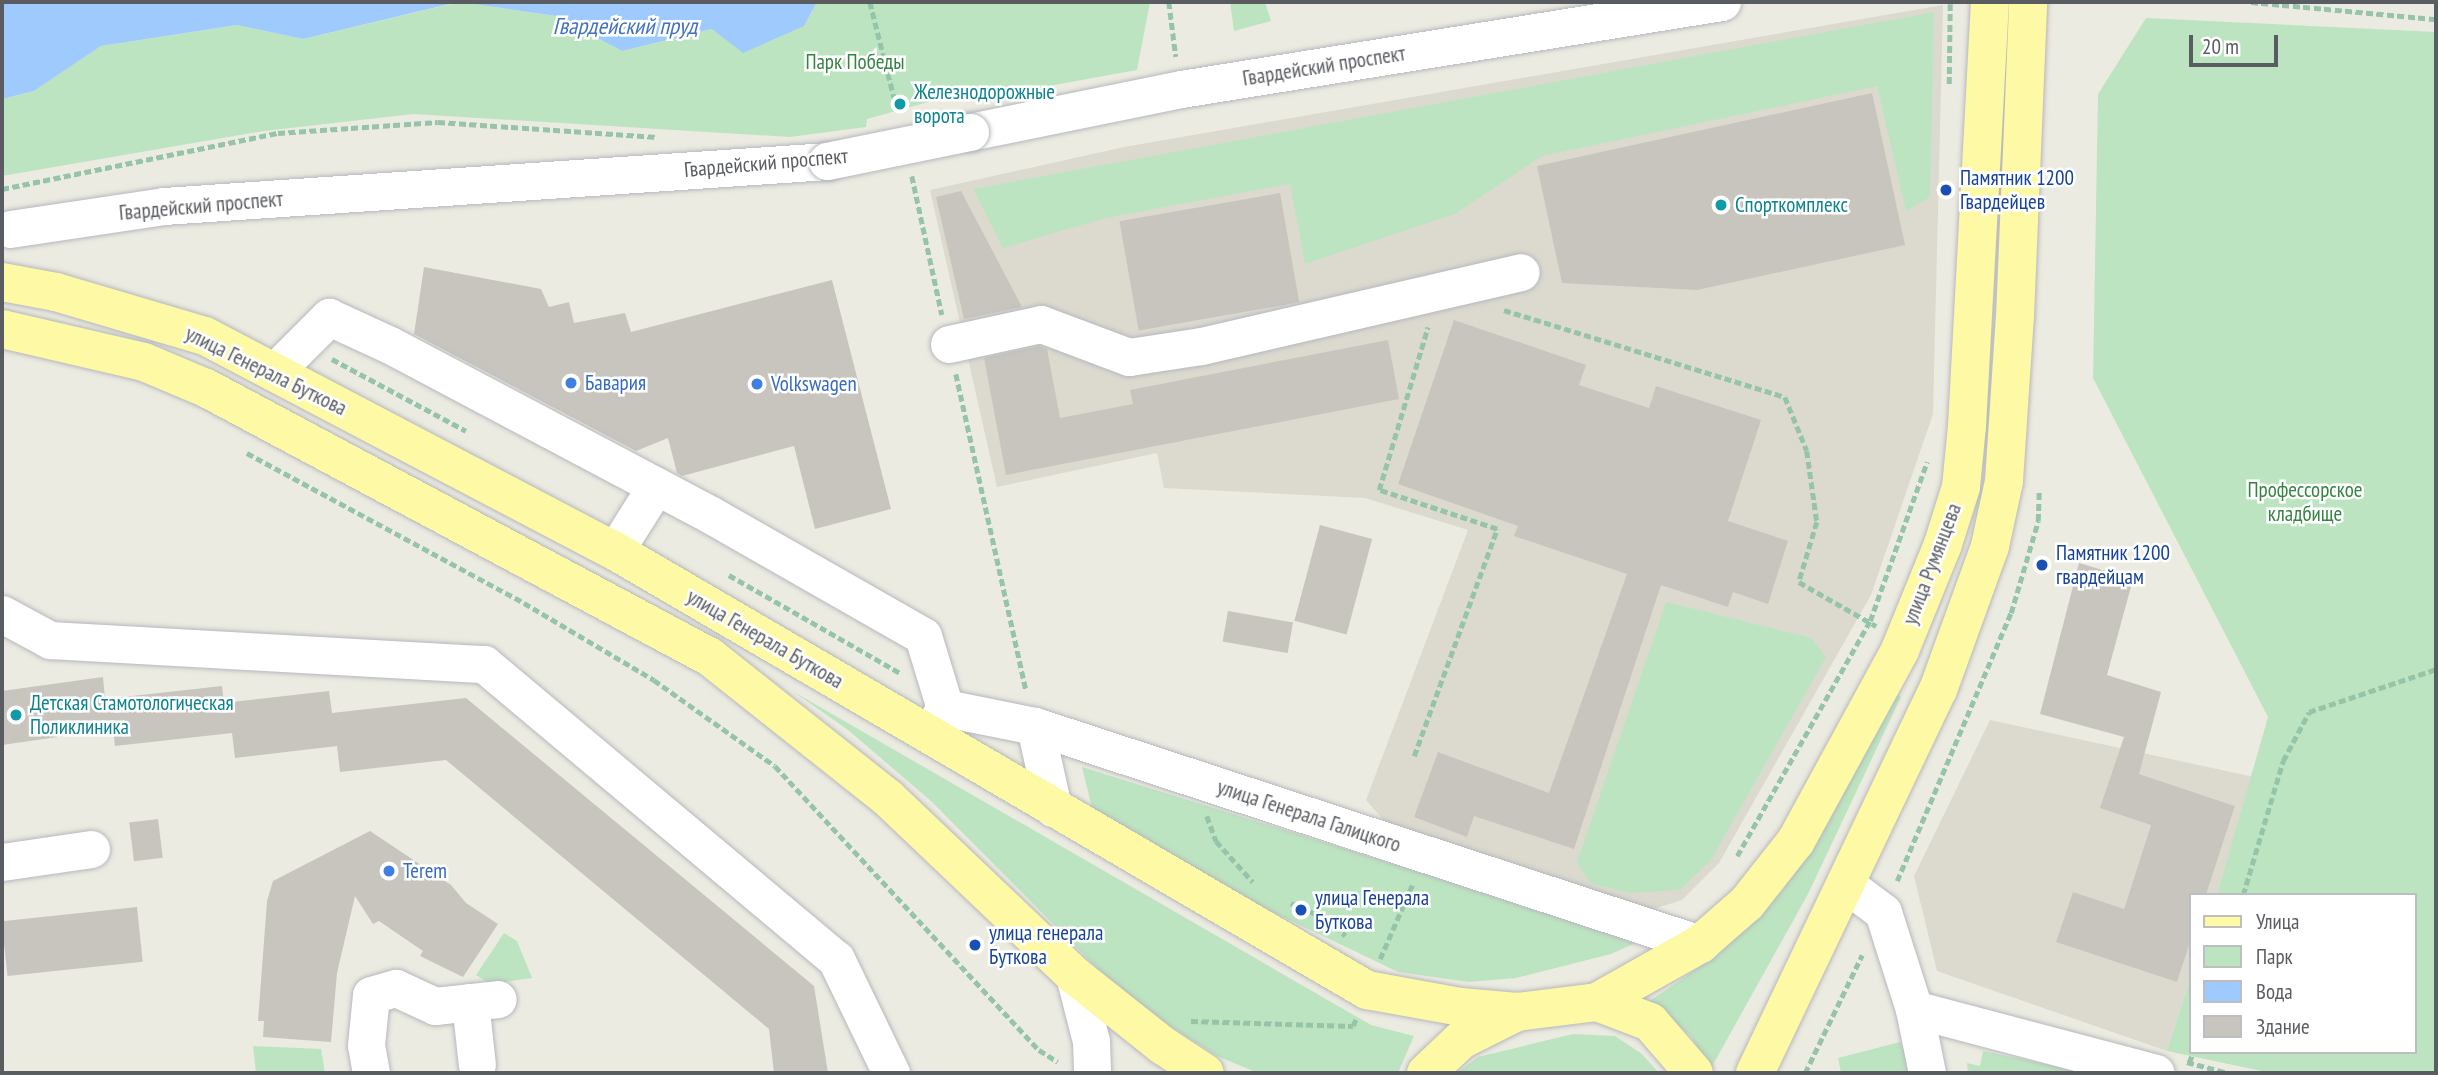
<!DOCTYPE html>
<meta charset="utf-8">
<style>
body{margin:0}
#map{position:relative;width:2438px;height:1075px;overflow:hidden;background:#ecebe1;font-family:"PT Sans Narrow",sans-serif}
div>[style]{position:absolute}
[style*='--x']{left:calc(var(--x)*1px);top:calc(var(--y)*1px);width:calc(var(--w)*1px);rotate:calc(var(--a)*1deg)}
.education>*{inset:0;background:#dcdacf}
.green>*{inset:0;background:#bde4c1}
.water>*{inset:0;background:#9fcafd}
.building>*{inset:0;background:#c7c5be;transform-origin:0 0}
.path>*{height:4.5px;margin-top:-2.25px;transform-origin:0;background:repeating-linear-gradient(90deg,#96c4a8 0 7px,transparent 0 10.5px)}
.roads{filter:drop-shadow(0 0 2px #b6b8bd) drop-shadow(0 0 2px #b6b8bd)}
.minor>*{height:37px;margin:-18.5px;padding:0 18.5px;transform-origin:18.5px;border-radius:18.5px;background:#fff}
.major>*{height:38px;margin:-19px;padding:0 19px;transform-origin:19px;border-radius:19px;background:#fdf9a4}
.bridges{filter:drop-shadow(0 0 2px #b6b8bd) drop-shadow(0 0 2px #b6b8bd)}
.minor-bridge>*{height:37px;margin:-18.5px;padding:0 18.5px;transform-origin:18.5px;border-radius:18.5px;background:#fff}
.dots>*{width:19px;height:19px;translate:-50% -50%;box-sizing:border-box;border:4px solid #fff;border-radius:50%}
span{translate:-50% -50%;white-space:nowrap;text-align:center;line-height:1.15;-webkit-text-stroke:5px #fff;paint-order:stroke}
.park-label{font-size:21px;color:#368442}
.street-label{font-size:21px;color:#595c61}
.culture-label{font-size:21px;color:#0d838f}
.left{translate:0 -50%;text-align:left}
.transit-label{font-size:21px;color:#164399}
.shop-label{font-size:21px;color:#366cbe}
.water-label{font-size:23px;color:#4372c0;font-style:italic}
.frame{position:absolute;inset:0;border:4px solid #595c61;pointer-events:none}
.legend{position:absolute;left:2189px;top:893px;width:228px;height:161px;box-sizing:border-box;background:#fff;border:2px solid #bdbec0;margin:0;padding:9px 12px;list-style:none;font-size:21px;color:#595c61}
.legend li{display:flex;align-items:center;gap:14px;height:35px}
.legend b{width:35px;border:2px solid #bdbec0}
.scale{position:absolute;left:2189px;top:35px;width:89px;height:32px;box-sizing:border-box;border:4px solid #595c61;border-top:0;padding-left:9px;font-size:21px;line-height:24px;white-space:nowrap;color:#595c61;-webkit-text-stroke:5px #fff;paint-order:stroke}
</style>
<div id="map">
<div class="education">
<div style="clip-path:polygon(1943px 5px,1933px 414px,1871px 595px,1719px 863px,1682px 900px,1648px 911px,1387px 824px,1366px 800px,1468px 530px,1365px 498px,1164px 488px,1157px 453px,997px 487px,930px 190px,1124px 147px)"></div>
<div style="clip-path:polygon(1990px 720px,2254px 777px,2217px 895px,2206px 895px,2235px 806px,2114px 766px,2151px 825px,2124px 909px,2177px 982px,2191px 940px,2191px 976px,2167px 1051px,1937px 971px,1914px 876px)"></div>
</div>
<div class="green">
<div style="clip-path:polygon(460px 2px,556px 16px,622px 51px,712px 29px,804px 26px,817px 2px,1150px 2px,1137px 70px,967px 101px,964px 94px,946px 97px,867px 119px,866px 127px,790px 137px,413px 114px,264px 131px,2px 176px,2px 99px,34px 91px,101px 46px,237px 25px,303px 39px)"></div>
<div style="clip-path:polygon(1230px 2px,1265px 2px,1271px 21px,1234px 31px)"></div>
<div style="clip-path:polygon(1934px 12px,1930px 197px,1906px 211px,1877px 86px,1542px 156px,1455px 214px,1305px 264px,1290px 184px,1106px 218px,1003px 248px,973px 189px)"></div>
<div style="clip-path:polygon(2146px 18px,2436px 32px,2436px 1073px,2271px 1073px,2167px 1051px,2191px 976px,2191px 1052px,2415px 1052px,2415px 895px,2217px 895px,2268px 717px,2093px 378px,2098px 94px)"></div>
<div style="clip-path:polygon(1666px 602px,1811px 638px,1826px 657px,1711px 860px,1680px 890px,1629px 893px,1590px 883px,1577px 862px)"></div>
<div style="clip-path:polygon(794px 692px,1371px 1025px,1414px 1036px,1398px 1073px,1258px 1073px,1217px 1056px,1162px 1021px,1109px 980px,931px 801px,848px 730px)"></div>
<div style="clip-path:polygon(1897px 693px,1901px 697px,1808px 894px,1710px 1070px,1691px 1036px,1648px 1002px,1719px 954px,1783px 890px)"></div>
<div style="clip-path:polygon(1082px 767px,1640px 941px,1611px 954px,1516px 978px,1469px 982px,1398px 972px,1239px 896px,1092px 808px)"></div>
<div style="clip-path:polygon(504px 933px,517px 941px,532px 978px,490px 984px,476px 975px)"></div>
<div style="clip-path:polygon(1573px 1034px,1615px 1036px,1642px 1054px,1659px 1073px,1457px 1073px,1478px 1057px)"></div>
<div style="clip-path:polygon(1900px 1042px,1914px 1073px,1841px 1073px,1838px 1058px)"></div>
<div style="clip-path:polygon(253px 1046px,321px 1049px,325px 1073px,256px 1073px)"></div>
<div style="clip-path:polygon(1983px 1051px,2087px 1073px,1968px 1073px,1967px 1063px,1980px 1066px)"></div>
</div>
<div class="water">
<div style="clip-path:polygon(2px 2px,458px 2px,303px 39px,237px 25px,101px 46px,34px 91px,2px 99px)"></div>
<div style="clip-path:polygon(460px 2px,817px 2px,804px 26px,743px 53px,712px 29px,622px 51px,556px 16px)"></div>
</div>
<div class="building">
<div style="clip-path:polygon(1872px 93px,1905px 245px,1697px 290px,1562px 283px,1537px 166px)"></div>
<div style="clip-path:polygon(961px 191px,1022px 307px,964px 319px,936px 197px)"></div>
<div style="left:1280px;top:193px;width:111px;height:163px;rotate:80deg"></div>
<div style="clip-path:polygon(424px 267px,541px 289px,549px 307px,569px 302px,574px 323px,625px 313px,631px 332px,832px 280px,891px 509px,815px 529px,794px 446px,682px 476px,677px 473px,668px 438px,636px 451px,414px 334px)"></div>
<div style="clip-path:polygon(1454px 320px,1586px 365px,1579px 385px,1649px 408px,1656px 386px,1761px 420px,1728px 521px,1788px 541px,1768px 604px,1733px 592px,1728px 607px,1661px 585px,1574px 849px,1474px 816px,1467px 837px,1414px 817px,1438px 752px,1549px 793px,1627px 574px,1514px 536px,1518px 526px,1398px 484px)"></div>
<div style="clip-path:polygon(1388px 340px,1399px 399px,1006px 475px,984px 358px,1039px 346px,1047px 349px,1060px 418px,1133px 404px,1130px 390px)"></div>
<div style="left:1320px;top:525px;width:54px;height:99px;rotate:15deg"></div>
<div style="clip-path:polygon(2079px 563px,2133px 579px,2107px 675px,2161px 692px,2139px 774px,2235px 806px,2206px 895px,2191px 895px,2191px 940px,2177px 982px,2056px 942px,2073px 892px,2124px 909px,2151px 825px,2100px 808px,2124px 737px,2040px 714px)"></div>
<div style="left:1228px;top:611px;width:66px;height:31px;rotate:10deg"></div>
<div style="clip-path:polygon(103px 677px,105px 699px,222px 686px,224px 703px,329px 691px,332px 713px,466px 698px,814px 986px,828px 1073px,774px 1073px,769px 1029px,446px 760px,340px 772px,337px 746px,235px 758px,232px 733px,115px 746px,113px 729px,2px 745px,2px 691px)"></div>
<div style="left:158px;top:819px;width:39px;height:29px;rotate:83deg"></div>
<div style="clip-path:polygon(370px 831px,451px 885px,466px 903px,498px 924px,463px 977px,420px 956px,423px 951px,379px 921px,373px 924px,355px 896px,337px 973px,331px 1042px,263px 1037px,264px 1021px,258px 1021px,267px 901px,273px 881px)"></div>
<div style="left:137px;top:907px;width:55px;height:136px;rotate:84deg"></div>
</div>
<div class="path">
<div style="--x:870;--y:2;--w:114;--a:75.8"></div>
<div style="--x:1169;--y:2;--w:55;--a:82.7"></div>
<div style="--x:2251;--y:2;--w:186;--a:5.3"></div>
<div style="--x:1949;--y:84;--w:80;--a:-89.3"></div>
<div style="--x:912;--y:176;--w:142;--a:77.8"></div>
<div style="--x:2;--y:189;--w:282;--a:-11.5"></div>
<div style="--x:278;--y:133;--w:160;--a:-3.9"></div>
<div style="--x:438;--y:122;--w:219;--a:3.9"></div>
<div style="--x:1504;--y:310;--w:294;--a:17.2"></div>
<div style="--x:1785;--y:397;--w:58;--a:67.8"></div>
<div style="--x:1807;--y:451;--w:72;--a:82"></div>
<div style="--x:1817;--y:522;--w:63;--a:106.7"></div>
<div style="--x:1799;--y:582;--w:89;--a:29.7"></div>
<div style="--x:332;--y:359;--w:152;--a:28.2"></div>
<div style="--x:956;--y:374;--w:324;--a:77.5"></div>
<div style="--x:247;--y:453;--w:315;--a:28.4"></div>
<div style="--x:524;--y:603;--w:151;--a:30.6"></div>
<div style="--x:654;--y:680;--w:148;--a:35.4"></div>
<div style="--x:775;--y:766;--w:388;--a:47.1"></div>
<div style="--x:1039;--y:1050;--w:22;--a:32"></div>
<div style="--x:729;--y:575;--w:197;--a:29.8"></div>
<div style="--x:1414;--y:756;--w:242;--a:-69.9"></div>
<div style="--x:1497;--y:529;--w:124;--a:-161.7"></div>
<div style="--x:1379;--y:490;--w:170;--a:-73.3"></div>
<div style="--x:1207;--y:816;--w:27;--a:70"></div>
<div style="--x:1216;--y:841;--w:55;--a:47.9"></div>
<div style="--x:1737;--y:856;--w:270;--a:-60.5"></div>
<div style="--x:1870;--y:621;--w:169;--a:-70.3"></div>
<div style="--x:1897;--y:881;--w:291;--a:-67"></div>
<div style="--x:2011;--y:613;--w:96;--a:-73.6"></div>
<div style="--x:2038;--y:521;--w:31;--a:-88"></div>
<div style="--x:2243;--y:895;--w:140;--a:-73.4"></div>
<div style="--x:2283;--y:761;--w:55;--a:-62"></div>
<div style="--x:2309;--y:712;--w:134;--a:-18.7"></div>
<div style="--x:1291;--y:903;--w:39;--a:24"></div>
<div style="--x:1327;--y:919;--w:25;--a:42"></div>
<div style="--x:1380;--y:959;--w:83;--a:-66.5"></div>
<div style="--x:1191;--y:1021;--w:162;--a:1.8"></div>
<div style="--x:1353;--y:1026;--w:8;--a:-67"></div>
<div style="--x:2187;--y:1062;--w:42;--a:15"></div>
<div style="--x:2189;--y:1063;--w:12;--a:-70"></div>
<div style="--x:1805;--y:1073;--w:131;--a:-64.2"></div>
</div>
<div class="roads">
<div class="minor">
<div style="--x:970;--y:132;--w:215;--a:-11.5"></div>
<div style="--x:1181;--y:89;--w:548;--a:-9.14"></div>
<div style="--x:10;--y:229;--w:156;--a:-8.5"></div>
<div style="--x:164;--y:206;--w:665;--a:-3.88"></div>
<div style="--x:949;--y:344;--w:94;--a:-12.3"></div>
<div style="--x:1041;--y:324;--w:94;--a:20.6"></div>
<div style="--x:1129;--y:357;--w:73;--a:-8.7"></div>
<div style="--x:1201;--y:346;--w:328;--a:-13"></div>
<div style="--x:274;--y:372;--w:78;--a:-45"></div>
<div style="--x:329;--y:317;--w:67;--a:24.7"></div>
<div style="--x:390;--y:345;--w:363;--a:27.9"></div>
<div style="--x:711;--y:515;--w:244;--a:29.7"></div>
<div style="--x:923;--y:636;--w:75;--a:73"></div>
<div style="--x:615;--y:551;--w:77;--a:-57.8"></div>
<div style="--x:2;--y:614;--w:55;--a:28.4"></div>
<div style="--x:50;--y:640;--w:435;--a:3.2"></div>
<div style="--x:484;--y:664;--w:459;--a:40"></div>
<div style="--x:836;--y:959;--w:127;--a:64.2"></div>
<div style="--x:1035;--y:726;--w:84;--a:77.6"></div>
<div style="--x:933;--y:727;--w:22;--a:-58"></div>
<div style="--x:945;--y:708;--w:92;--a:11.3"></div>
<div style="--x:1035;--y:726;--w:700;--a:18.15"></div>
<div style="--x:2;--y:862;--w:90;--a:-8.3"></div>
<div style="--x:1847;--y:885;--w:45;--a:36.9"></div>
<div style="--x:1883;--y:912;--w:102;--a:72.3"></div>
<div style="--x:1914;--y:1009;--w:65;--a:78.5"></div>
<div style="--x:1074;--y:975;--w:68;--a:75.6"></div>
<div style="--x:1091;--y:1041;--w:32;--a:88"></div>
<div style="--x:470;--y:1002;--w:63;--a:83.7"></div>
<div style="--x:1914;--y:1009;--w:250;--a:14.8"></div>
<div style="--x:371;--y:1073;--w:28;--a:-100"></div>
<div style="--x:366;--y:1045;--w:50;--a:-84.3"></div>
<div style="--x:371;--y:995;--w:26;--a:-16"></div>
<div style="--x:396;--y:988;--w:43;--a:24.8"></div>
<div style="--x:435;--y:1006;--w:63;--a:-6.3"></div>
</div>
<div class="major">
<div style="--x:2;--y:282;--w:55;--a:10.5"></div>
<div style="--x:56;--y:292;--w:155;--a:16.5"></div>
<div style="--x:205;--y:336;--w:463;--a:27.7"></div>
<div style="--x:615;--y:551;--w:871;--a:30.28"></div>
<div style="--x:1367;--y:990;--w:96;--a:10.3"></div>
<div style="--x:1461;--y:1007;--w:56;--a:5.1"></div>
<div style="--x:2;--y:329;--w:146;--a:13.1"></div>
<div style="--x:144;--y:362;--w:67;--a:22.8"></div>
<div style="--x:206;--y:388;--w:571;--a:28.09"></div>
<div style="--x:710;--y:657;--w:227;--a:38.4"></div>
<div style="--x:888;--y:798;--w:257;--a:43.6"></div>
<div style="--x:1074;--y:975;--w:112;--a:38.5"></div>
<div style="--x:1162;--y:1045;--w:51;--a:33.1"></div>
<div style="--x:1597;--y:1002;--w:118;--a:-29.4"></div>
<div style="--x:1700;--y:944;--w:62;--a:-41.1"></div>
<div style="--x:1747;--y:903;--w:79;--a:-51.7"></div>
<div style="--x:1796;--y:841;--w:217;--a:-61.4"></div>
<div style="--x:1900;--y:650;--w:114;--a:-67.9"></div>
<div style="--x:1943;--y:544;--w:60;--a:-72.5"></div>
<div style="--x:1961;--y:487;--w:61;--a:-84.4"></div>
<div style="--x:1967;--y:426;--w:425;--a:-86.9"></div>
<div style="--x:1426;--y:1073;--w:48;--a:-43.3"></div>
<div style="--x:1461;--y:1040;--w:63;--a:-26.6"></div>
<div style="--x:1517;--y:1012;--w:81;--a:-7.1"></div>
<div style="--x:1597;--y:1002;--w:57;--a:20.7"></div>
<div style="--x:1650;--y:1022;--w:67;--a:49.2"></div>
<div style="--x:1755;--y:1073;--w:424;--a:-64.5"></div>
<div style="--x:1938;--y:690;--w:153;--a:-70.1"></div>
<div style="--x:1990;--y:546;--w:66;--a:-77.8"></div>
<div style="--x:2004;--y:481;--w:164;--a:-86.2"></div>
<div style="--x:2015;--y:317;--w:315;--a:-87.6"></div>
</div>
</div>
<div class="bridges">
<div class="minor-bridge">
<div style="--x:827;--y:161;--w:146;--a:-11.5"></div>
</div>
</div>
<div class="dots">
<div style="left:900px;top:104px;background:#0f9aa8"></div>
<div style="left:1946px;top:190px;background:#1a4fb4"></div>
<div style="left:1721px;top:205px;background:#0f9aa8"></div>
<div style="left:571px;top:383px;background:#3f7fe0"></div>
<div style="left:757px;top:384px;background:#3f7fe0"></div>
<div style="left:2042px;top:565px;background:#1a4fb4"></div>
<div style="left:16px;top:715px;background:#0f9aa8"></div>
<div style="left:389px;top:871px;background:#3f7fe0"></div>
<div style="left:1301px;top:910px;background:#1a4fb4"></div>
<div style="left:975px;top:945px;background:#1a4fb4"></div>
</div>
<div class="park-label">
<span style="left:855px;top:62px">Парк Победы</span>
<span style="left:2305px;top:502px">Профессорское<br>кладбище</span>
</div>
<div class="street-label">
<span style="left:1324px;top:66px;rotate:-9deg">Гвардейский проспект</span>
<span style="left:766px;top:163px;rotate:-5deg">Гвардейский проспект</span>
<span style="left:201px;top:206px;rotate:-5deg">Гвардейский проспект</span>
<span style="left:266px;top:371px;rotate:26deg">улица Генерала Буткова</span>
<span style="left:1932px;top:564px;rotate:-69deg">улица Румянцева</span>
<span style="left:765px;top:639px;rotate:30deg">улица Генерала Буткова</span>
<span style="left:1309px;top:816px;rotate:18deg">улица Генерала Галицкого</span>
</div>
<div class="culture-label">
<span class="left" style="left:914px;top:104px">Железнодорожные<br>ворота</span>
<span class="left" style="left:1735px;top:205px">Спорткомплекс</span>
<span class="left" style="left:30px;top:715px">Детская Стамотологическая<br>Поликлиника</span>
</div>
<div class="transit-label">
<span class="left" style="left:1960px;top:190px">Памятник 1200<br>Гвардейцев</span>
<span class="left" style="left:2056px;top:565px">Памятник 1200<br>гвардейцам</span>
<span class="left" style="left:1315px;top:910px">улица Генерала<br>Буткова</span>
<span class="left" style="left:989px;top:945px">улица генерала<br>Буткова</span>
</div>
<div class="shop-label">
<span class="left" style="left:585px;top:383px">Бавария</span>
<span class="left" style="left:771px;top:384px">Volkswagen</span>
<span class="left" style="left:403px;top:871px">Terem</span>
</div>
<div class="water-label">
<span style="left:625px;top:26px">Гвардейский пруд</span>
</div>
<div class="frame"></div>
<ul class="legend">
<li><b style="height:9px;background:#fdf9a4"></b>Улица</li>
<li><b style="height:19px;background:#bde4c1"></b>Парк</li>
<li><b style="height:19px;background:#9fcafd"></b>Вода</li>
<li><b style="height:19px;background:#c7c5be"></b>Здание</li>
</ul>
<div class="scale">20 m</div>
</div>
